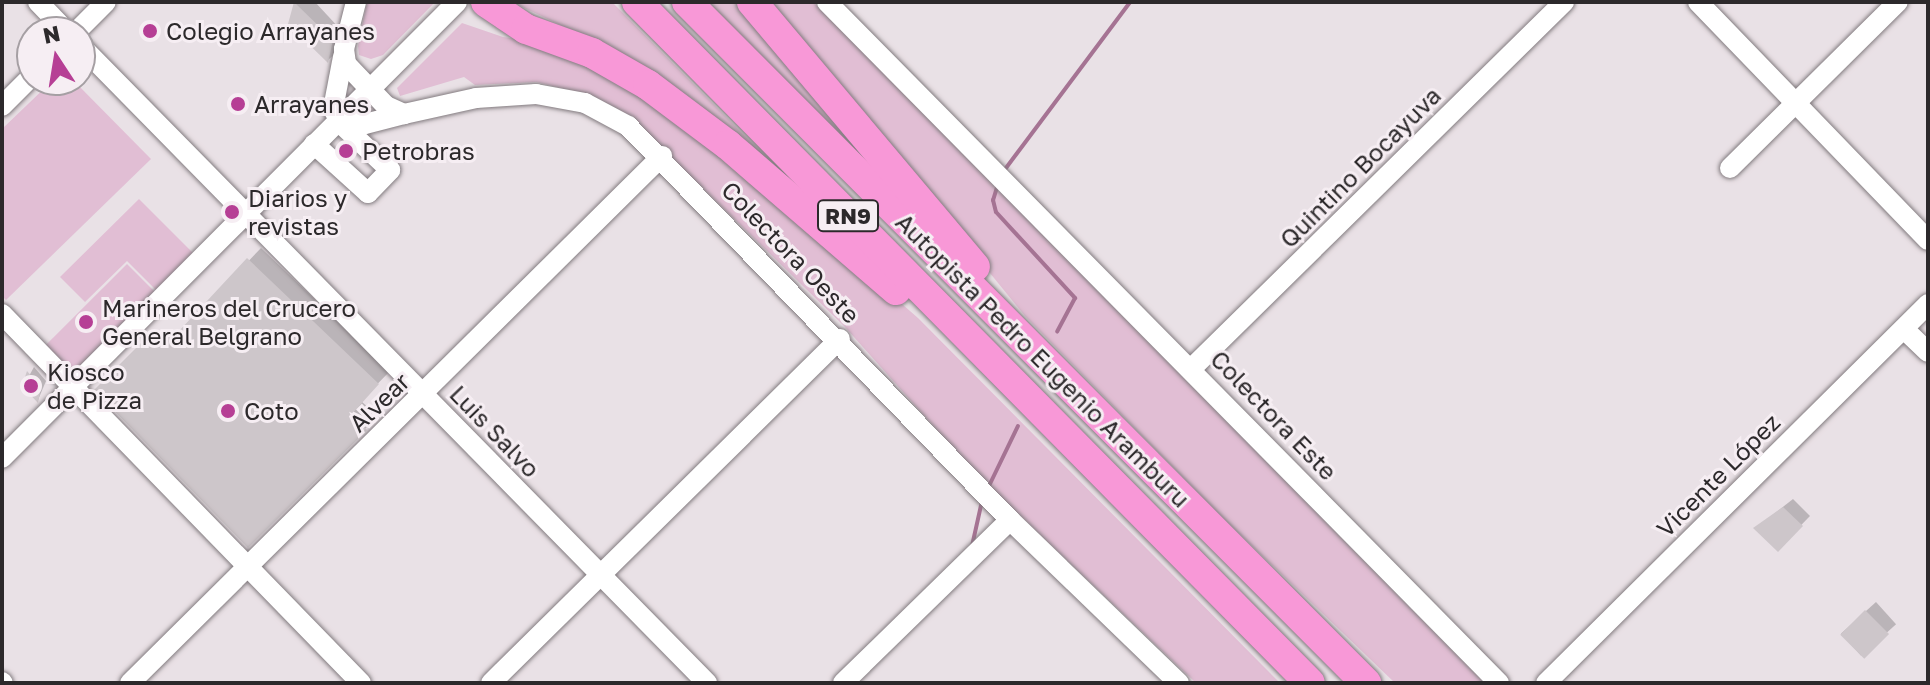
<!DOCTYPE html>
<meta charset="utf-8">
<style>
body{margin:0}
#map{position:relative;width:1930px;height:685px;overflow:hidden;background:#e9e1e6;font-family:"Golos Text",sans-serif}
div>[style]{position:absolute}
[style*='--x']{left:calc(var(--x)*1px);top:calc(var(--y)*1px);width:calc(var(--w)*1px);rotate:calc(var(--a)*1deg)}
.green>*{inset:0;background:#e1bed4;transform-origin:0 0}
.shadow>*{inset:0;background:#0003;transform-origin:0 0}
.stream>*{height:4px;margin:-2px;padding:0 2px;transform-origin:2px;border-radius:2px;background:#a57393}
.building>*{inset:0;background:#cdc6ca;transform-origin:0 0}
.roads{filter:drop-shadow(0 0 2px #827b7f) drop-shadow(0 0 2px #827b7f)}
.minor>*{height:20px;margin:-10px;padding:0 10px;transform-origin:10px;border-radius:10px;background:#fff}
.highway>*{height:30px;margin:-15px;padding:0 15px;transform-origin:15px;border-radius:15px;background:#f898d7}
.dots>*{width:22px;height:22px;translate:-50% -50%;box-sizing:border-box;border:4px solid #f6eef3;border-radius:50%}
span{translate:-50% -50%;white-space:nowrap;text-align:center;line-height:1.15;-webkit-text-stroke:6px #f6eef3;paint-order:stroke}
.shield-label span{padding:2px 6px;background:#f6eef3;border:2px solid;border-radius:6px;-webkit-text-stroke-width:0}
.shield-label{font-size:22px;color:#2c292b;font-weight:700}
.poi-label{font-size:24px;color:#2c292b}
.left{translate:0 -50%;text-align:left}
.street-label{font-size:24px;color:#2c292b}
.frame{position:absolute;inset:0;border:4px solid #2c292b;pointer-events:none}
.north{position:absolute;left:16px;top:16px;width:80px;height:80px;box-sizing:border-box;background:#f6eef3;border:2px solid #a59fa3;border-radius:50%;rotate:348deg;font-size:22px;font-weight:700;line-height:32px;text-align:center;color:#2c292b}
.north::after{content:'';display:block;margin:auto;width:28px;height:36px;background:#b63f95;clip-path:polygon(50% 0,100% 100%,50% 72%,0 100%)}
</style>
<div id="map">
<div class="green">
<div style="clip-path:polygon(367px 2px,435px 2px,383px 55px,371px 59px,359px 55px,358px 46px)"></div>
<div style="clip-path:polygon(512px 2px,612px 2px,847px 239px,575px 32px)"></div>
<div style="clip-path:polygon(708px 2px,746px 2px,883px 180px)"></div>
<div style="clip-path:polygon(769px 2px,813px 2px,1484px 683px,1395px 683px,1222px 517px,1025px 316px)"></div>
<div style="clip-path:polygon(462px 23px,503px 37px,564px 46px,721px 146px,918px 318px,1280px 683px,1196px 683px,979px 477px,845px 327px,640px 127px,581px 93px,536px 82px,475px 85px,464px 77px,400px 96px,397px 88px)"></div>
<div style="clip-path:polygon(53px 80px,73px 80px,151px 159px,6px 300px,2px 296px,2px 129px)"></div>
<div style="clip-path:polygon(139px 199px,195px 255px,158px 292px,127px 261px,85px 302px,60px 277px)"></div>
<div style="left:127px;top:264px;width:42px;height:120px;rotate:45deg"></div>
</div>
<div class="shadow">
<div style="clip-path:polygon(296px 2px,315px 2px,341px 30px,337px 52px,328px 60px,290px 23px)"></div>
<div style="clip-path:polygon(261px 248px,390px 371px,361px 401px,378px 416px,248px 545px,97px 390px,156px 332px,179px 334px)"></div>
<div style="clip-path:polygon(34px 367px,46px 381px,38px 400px,24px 385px)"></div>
<div style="clip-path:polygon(1793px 499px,1810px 516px,1778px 549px,1756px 528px)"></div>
<div style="left:1876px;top:602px;width:30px;height:47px;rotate:48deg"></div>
</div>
<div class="stream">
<div style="--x:1003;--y:172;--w:212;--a:-53.2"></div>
<div style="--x:998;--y:184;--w:17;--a:107"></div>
<div style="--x:993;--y:200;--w:12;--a:76"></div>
<div style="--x:996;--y:212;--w:117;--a:47.4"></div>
<div style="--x:1075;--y:298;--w:38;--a:118"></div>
<div style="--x:987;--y:490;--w:71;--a:-64.2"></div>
<div style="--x:972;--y:546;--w:46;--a:-77.5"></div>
</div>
<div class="building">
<div style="clip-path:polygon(294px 2px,333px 40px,328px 63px,288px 24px)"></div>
<div style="clip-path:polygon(247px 258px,379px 384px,351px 415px,367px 430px,248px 548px,94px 390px,141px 343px,166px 345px)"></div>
<div style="clip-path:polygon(27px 371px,41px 387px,38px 403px,22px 386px)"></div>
<div style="clip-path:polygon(1783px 507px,1803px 526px,1778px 552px,1753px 528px)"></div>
<div style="left:1865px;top:610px;width:34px;height:35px;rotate:45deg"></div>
</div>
<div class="roads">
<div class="minor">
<div style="--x:38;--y:2;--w:42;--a:46"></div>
<div style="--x:356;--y:2;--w:49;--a:104.3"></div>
<div style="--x:344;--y:49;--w:15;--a:82"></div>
<div style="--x:346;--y:64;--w:58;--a:46.4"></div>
<div style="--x:386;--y:106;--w:20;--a:24"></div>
<div style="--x:404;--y:114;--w:74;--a:-12.5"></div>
<div style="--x:476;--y:98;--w:60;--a:-3.8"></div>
<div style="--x:536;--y:94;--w:50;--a:10.4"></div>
<div style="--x:585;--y:103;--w:49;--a:28.1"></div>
<div style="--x:628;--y:126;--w:549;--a:45.89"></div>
<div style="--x:1010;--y:520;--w:235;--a:44"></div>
<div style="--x:827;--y:2;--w:957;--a:45.38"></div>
<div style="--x:1698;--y:2;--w:331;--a:46"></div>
<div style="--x:76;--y:32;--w:42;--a:-45"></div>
<div style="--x:80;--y:45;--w:895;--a:45.5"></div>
<div style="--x:343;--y:57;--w:53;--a:100.9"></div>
<div style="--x:333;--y:109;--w:12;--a:59"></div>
<div style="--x:339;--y:119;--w:26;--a:11"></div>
<div style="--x:365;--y:124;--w:40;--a:-14.4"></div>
<div style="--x:2;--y:106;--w:42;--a:-45"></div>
<div style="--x:314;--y:144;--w:73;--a:42.2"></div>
<div style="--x:368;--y:193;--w:32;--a:-46"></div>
<div style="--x:390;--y:170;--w:71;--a:-136.7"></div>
<div style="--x:1730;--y:168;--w:236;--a:-44.7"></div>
<div style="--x:2;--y:314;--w:515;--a:45.79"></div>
<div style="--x:1904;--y:329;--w:33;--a:44"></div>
<div style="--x:1192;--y:368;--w:522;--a:-44.53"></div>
<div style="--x:2;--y:458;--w:644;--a:-45.06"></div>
<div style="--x:2;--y:682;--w:1;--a:45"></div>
<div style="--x:130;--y:683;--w:749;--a:-44.73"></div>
<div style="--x:491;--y:683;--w:490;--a:-44.6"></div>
<div style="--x:843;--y:683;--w:233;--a:-44.3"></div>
<div style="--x:1546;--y:683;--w:538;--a:-44.77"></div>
</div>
<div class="highway">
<div style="--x:486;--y:2;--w:48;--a:34"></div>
<div style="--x:526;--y:29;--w:70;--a:20"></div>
<div style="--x:592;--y:53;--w:64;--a:29.7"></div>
<div style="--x:648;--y:85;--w:100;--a:36.9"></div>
<div style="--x:728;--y:145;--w:222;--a:40.8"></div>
<div style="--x:637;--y:2;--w:957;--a:45.34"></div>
<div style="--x:687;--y:2;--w:962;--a:45.08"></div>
<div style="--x:752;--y:2;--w:346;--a:49.9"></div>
</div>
</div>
<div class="dots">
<div style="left:150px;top:31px;background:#b63f95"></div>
<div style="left:238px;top:104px;background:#b63f95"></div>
<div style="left:346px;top:151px;background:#b63f95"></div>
<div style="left:232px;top:212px;background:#b63f95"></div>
<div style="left:86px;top:322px;background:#b63f95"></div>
<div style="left:31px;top:386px;background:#b63f95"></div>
<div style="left:228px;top:411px;background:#b63f95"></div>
</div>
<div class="shield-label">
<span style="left:848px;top:216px">RN9</span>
</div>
<div class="poi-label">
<span class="left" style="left:166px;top:31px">Colegio Arrayanes</span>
<span class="left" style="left:254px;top:104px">Arrayanes</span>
<span class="left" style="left:362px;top:151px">Petrobras</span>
<span class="left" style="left:248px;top:212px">Diarios y<br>revistas</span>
<span class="left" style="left:102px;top:322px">Marineros del Crucero<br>General Belgrano</span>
<span class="left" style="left:47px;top:386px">Kiosco<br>de Pizza</span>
<span class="left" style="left:244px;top:411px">Coto</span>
</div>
<div class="street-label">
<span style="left:1360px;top:167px;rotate:-45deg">Quintino Bocayuva</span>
<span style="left:791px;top:252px;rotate:46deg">Colectora Oeste</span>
<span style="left:1043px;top:360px;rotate:45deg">Autopista Pedro Eugenio Aramburu</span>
<span style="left:379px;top:402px;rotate:-44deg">Alvear</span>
<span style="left:1274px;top:415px;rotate:46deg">Colectora Este</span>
<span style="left:495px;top:431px;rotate:46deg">Luis Salvo</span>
<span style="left:1718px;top:475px;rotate:-45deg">Vicente López</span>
</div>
<div class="frame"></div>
<div class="north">N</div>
</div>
